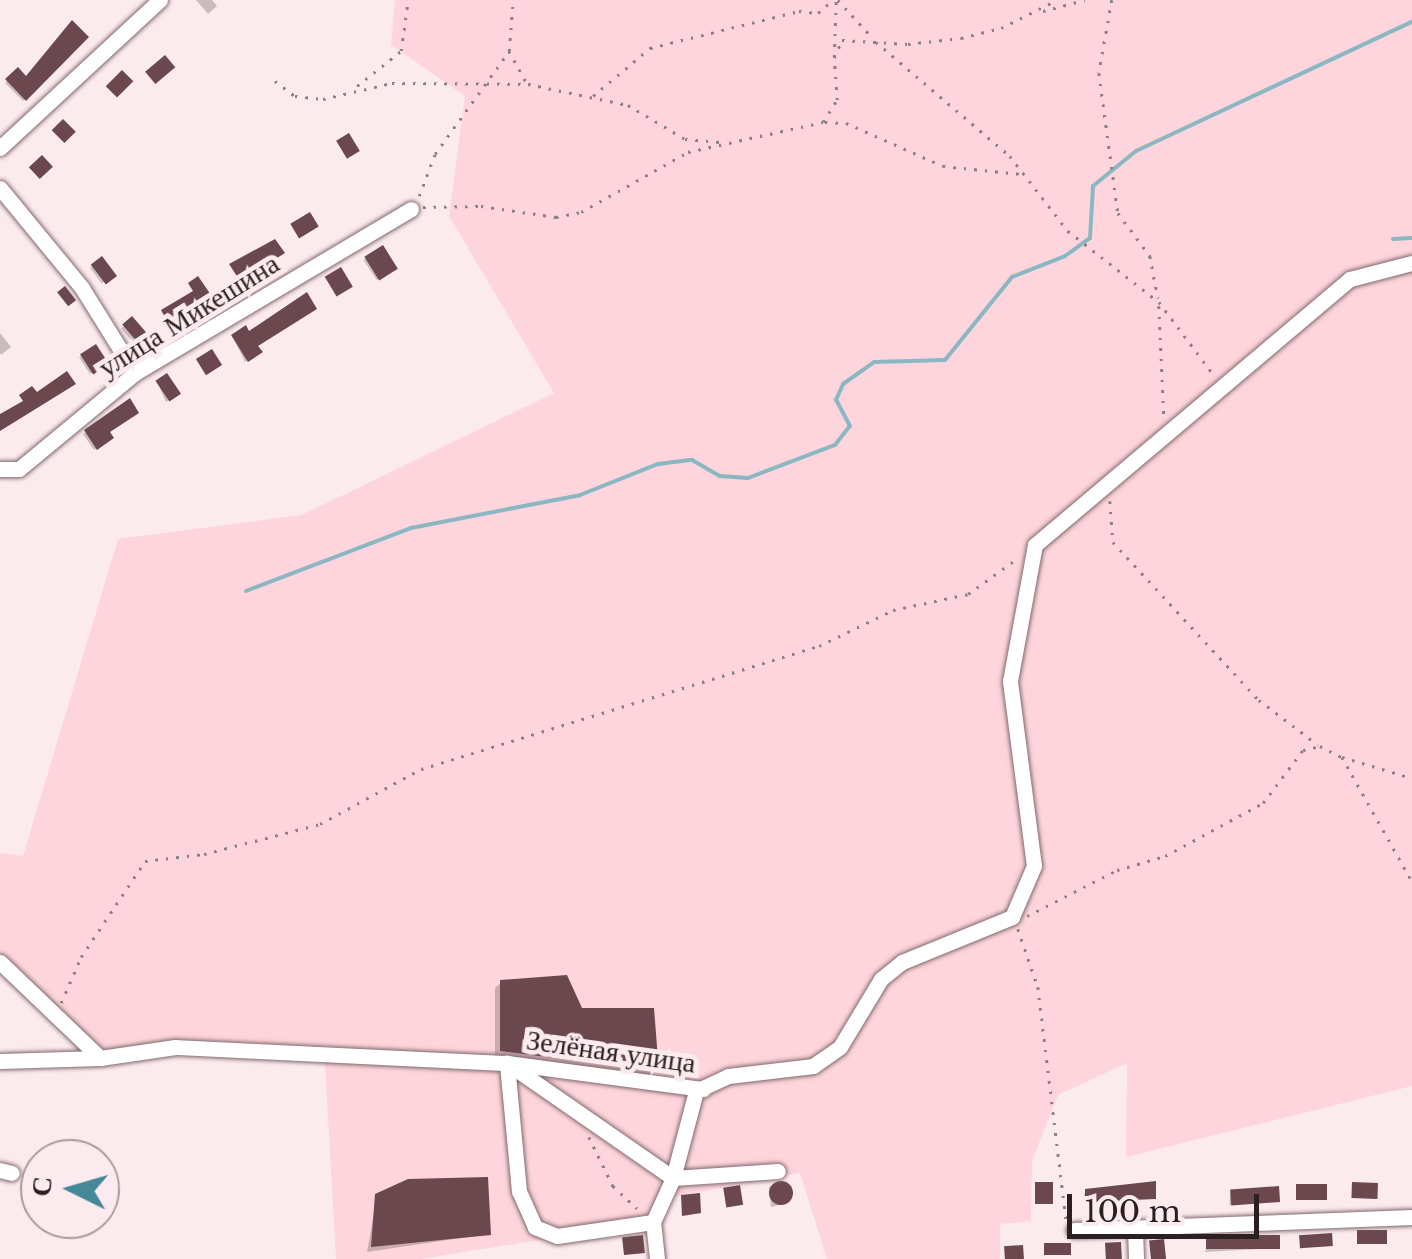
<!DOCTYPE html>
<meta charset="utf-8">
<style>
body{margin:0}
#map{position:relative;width:1412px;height:1259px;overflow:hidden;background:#fcebee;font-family:"Libre Baskerville",serif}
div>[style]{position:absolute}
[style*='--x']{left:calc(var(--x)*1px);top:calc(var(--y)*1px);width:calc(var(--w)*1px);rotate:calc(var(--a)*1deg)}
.green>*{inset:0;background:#fed5dc}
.shadow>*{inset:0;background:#0003;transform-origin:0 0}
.stream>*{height:4px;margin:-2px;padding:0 2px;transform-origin:2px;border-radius:2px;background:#8bb7c2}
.building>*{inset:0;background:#6b474e;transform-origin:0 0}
.round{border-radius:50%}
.path>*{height:2.5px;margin-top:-1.25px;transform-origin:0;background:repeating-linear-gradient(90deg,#8d8082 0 2.5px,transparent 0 10.5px)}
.roads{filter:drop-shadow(0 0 2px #81696d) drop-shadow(0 0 2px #81696d)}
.minor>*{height:15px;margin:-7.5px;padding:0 7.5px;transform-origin:7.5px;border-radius:7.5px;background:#fff}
span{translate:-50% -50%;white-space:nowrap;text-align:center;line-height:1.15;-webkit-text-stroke:10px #fcebee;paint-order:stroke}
.street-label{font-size:28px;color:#2a2022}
.north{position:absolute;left:20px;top:1139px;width:100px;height:100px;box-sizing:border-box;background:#fcebee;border:2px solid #a89a9c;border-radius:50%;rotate:275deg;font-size:28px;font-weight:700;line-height:40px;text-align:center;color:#2a2022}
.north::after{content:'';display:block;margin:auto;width:35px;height:45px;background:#458897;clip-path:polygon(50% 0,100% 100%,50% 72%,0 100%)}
.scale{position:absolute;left:1067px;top:1194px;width:192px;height:45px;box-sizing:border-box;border:5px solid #2a2022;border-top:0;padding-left:12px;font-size:30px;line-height:35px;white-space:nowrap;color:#2a2022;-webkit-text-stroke:8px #fcebee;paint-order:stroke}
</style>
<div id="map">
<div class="green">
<div style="clip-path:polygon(395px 0,1412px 0,1412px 1086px,1126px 1157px,1127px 1063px,1058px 1095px,1032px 1161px,1031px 1221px,1000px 1224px,1000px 1259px,827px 1259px,800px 1173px,661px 1199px,653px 1222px,420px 1259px,336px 1259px,325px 1063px,231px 1047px,100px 1058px,0 962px,0 853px,23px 856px,118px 539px,302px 515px,554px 393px,449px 216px,465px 96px,391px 45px)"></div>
</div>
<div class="shadow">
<div style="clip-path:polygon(196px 0,212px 0,217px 6px,208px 14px)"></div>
<div style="clip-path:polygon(86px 37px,23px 101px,5px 83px,17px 70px,26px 79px)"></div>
<div style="left:382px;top:248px;width:24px;height:22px;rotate:57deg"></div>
<div style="left:101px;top:259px;width:20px;height:14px;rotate:53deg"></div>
<div style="left:131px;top:320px;width:23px;height:13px;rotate:49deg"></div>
<div style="clip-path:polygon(0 333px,11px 347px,1px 355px,0 353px)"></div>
<div style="clip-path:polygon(233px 337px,257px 354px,245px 362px)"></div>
<div style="left:95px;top:347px;width:20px;height:19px;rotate:57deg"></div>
<div style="clip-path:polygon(157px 382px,178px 394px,166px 402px)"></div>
<div style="clip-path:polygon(129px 401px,107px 432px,111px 438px,94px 450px,83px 434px)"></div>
<div style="clip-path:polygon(501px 983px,580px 1010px,656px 1071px,650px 1076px,495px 1056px,495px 988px)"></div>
<div style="clip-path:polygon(787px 1181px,790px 1202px,771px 1207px,769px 1187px)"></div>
<div style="clip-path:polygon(1231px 1190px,1277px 1201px,1229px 1205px)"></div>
<div style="clip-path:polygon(1084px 1194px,1086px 1191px,1154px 1198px,1084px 1203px)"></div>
<div style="clip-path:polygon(377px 1196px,488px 1234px,367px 1252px)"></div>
<div style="clip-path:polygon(1208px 1241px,1277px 1248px,1205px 1252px)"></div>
</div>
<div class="stream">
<div style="--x:1393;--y:239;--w:19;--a:-3"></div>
<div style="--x:246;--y:591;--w:177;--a:-20.9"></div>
<div style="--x:411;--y:528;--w:172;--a:-11"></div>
<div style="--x:580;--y:495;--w:84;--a:-21.7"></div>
<div style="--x:658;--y:464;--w:34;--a:-7"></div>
<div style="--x:692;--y:460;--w:32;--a:30"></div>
<div style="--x:720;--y:476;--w:28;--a:4"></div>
<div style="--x:748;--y:478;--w:93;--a:-20.8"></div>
<div style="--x:835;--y:445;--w:24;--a:-52"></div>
<div style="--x:850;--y:426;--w:30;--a:-118"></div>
<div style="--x:836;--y:400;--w:17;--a:-66"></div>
<div style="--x:843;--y:384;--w:38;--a:-35"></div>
<div style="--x:874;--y:362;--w:71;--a:-1.6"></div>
<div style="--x:945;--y:360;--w:107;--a:-51.1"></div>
<div style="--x:1012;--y:277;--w:57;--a:-21.6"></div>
<div style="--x:1065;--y:256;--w:31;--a:-36"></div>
<div style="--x:1090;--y:238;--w:52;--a:-86.7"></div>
<div style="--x:1093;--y:186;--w:55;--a:-39.1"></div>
<div style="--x:1136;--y:151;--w:305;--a:-25.1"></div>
</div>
<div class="building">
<div style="clip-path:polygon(72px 20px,89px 37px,26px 101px,5px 79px,18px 67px,26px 76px)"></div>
<div style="left:165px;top:55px;width:16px;height:26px;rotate:50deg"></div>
<div style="left:122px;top:70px;width:16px;height:23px;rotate:45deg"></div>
<div style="left:63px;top:119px;width:18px;height:16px;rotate:45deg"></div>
<div style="left:349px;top:133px;width:21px;height:15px;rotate:59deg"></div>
<div style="left:42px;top:155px;width:16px;height:18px;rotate:47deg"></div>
<div style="left:310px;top:212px;width:17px;height:23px;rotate:59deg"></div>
<div style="clip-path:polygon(275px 239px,285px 253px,240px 281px,229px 264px)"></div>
<div style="left:383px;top:245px;width:28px;height:22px;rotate:58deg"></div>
<div style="left:102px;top:256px;width:25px;height:14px;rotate:53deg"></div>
<div style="left:341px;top:267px;width:23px;height:19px;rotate:59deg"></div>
<div style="clip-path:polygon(198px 276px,211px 295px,168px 323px,161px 310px,193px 291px,188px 283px)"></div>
<div style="left:65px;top:286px;width:18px;height:10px;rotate:52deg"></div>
<div style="clip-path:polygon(307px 292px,317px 309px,258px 346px,263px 352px,248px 362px,231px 335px,246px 325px,249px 331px)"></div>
<div style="left:132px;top:316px;width:28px;height:13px;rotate:49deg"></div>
<div style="left:96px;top:344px;width:24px;height:19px;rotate:57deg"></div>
<div style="left:212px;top:349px;width:19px;height:19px;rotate:58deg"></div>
<div style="clip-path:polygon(67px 371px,76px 384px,0 431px,0 414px,23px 401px,19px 395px,32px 386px,37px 392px)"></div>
<div style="left:167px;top:373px;width:25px;height:14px;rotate:56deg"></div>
<div style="clip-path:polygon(130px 398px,139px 413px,110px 432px,114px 438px,97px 450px,84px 430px)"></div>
<div style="clip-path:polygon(567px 975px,582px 1008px,654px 1008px,659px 1072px,500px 1051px,500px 980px)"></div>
<div style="clip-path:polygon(488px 1177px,491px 1235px,371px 1247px,375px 1194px,408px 1179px)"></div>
<div class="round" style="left:769px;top:1181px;width:24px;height:24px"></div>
<div style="clip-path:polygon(1156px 1181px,1156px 1199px,1085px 1202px,1085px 1189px)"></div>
<div style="left:1053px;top:1182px;width:22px;height:18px;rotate:90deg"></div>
<div style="left:1352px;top:1182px;width:26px;height:16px;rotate:2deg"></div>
<div style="left:1327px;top:1184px;width:16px;height:31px;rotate:90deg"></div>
<div style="left:740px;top:1185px;width:20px;height:17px;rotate:81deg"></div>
<div style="left:1279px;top:1186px;width:16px;height:49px;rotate:86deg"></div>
<div style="clip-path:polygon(700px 1193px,701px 1213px,682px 1216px,681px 1195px)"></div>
<div style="left:1387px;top:1230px;width:14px;height:30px;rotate:90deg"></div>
<div style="left:1332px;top:1233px;width:13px;height:33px;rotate:86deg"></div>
<div style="left:643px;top:1235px;width:18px;height:21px;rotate:84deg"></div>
<div style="left:1280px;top:1235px;width:14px;height:74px;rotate:90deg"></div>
<div style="left:1164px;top:1239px;width:20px;height:15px;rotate:84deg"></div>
<div style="left:1121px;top:1242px;width:17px;height:16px;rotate:87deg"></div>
<div style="left:1071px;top:1243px;width:12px;height:27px;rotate:90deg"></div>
<div style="left:1023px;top:1245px;width:14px;height:19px;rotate:86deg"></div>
</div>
<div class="path">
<div style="--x:838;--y:0;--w:49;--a:47.5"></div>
<div style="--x:1112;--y:0;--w:74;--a:100.1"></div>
<div style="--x:1099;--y:73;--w:141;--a:82.3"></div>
<div style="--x:1118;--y:213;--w:54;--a:53.3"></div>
<div style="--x:1150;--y:256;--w:43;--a:79.2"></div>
<div style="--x:1043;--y:11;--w:43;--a:-14.7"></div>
<div style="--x:876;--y:42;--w:176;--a:40.4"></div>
<div style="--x:1010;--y:156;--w:95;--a:52.3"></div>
<div style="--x:1068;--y:231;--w:115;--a:38"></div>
<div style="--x:1159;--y:302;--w:90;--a:53.1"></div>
<div style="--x:509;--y:51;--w:37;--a:61"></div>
<div style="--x:834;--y:57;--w:57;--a:-88"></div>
<div style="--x:275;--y:81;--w:25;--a:37"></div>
<div style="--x:295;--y:96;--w:28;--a:6"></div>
<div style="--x:323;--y:99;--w:71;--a:-13.1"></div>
<div style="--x:392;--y:83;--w:136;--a:0.4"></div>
<div style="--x:528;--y:84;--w:102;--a:11.9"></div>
<div style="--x:628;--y:105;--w:66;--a:30.8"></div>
<div style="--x:685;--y:139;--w:38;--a:5"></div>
<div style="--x:357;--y:86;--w:56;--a:-38.5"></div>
<div style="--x:401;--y:51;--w:51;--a:-82.2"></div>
<div style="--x:593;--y:96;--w:75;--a:-40.1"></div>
<div style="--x:650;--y:48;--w:154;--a:-13.9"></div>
<div style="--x:799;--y:11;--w:19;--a:6"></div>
<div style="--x:818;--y:13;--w:20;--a:-41"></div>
<div style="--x:825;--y:122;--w:21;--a:3"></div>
<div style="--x:846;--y:123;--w:106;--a:23.9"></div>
<div style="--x:943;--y:166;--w:79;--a:5.8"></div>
<div style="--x:419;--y:196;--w:45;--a:-69.1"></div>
<div style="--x:435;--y:154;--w:127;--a:-54.3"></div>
<div style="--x:509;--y:51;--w:51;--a:-85.5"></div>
<div style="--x:423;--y:207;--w:58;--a:-1"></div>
<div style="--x:481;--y:206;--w:76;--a:8.3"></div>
<div style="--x:556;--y:217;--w:25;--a:-11"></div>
<div style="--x:581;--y:212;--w:123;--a:-29.3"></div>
<div style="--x:688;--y:152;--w:138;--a:-12.5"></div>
<div style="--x:823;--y:122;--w:26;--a:-58"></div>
<div style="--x:837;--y:100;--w:42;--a:-94.1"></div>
<div style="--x:834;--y:58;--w:20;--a:-66"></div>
<div style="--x:842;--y:40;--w:66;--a:3.5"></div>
<div style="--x:908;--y:44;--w:53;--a:-6.5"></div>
<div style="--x:961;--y:38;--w:41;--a:-14"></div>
<div style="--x:1001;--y:28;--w:63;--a:-26.6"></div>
<div style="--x:1159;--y:306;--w:111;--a:87.4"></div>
<div style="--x:1110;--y:501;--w:41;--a:85.8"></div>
<div style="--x:1113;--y:542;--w:215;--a:47.3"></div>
<div style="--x:1259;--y:700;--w:74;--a:37.3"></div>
<div style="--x:1342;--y:757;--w:73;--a:16.7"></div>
<div style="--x:1027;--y:916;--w:101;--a:-27.1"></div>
<div style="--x:1117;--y:870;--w:50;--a:-16.3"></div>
<div style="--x:1165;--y:856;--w:111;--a:-28.4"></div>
<div style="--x:1263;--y:803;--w:66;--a:-53"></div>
<div style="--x:1303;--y:750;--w:17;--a:-13"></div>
<div style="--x:1320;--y:746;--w:25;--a:27"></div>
<div style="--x:1342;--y:757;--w:142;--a:60.6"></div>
<div style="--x:1018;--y:929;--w:61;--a:71"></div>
<div style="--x:1038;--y:987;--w:234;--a:83.1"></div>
<div style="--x:61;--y:1003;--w:50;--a:-66.5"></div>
<div style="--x:81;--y:957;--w:115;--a:-56.3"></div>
<div style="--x:145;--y:861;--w:59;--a:-6.8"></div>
<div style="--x:204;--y:854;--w:120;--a:-14.5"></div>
<div style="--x:320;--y:824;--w:115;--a:-28.6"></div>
<div style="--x:421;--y:769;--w:417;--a:-17.2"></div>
<div style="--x:819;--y:646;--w:82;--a:-25.9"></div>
<div style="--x:893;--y:610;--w:77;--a:-12"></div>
<div style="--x:968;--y:594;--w:62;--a:-35.8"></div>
<div style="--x:589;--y:1137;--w:55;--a:63.9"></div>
<div style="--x:613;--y:1186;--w:33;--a:43"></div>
</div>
<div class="roads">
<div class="minor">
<div style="--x:0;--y:148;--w:218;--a:-42.8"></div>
<div style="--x:0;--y:188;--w:129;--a:50.6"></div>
<div style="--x:82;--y:288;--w:100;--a:58.1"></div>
<div style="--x:0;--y:469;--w:19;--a:0"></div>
<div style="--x:19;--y:469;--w:151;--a:-39.6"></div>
<div style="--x:135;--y:373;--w:321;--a:-30.7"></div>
<div style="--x:0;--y:962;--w:139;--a:43.8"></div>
<div style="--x:0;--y:1061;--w:100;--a:-1.7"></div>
<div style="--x:100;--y:1058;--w:76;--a:-8.3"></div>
<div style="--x:175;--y:1047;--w:332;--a:2.8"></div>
<div style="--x:507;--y:1063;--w:202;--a:34.7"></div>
<div style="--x:673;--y:1178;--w:90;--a:-75.2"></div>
<div style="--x:696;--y:1091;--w:35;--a:-25"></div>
<div style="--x:728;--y:1076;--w:86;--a:-6.7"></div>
<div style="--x:813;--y:1066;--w:33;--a:-35"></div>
<div style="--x:840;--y:1047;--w:79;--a:-58.9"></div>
<div style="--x:881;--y:979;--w:27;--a:-39"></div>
<div style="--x:902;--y:962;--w:119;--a:-22.2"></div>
<div style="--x:1012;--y:917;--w:56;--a:-66.7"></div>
<div style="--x:1034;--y:866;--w:187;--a:-97.4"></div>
<div style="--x:1010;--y:681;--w:138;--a:-79.6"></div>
<div style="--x:1035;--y:545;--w:412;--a:-40.2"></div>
<div style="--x:1350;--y:279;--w:64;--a:-14.5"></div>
<div style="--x:0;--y:1170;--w:12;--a:14"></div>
<div style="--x:653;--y:1222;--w:97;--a:171.7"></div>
<div style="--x:557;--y:1236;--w:24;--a:-158"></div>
<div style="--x:535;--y:1227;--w:39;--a:-114"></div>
<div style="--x:519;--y:1191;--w:129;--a:-95.4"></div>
<div style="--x:507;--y:1063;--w:198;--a:7.6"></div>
<div style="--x:1135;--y:1229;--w:30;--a:88"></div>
<div style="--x:1074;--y:1230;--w:338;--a:-2.2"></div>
<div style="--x:657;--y:1259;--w:37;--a:-96"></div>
<div style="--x:653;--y:1222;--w:48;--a:-65.6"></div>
<div style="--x:673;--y:1178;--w:105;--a:-3.8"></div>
</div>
</div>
<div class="street-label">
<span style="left:189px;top:316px;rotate:-32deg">улица Микешина</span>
<span style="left:611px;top:1052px;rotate:8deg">Зелёная улица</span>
</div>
<div class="north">С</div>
<div class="scale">100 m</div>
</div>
